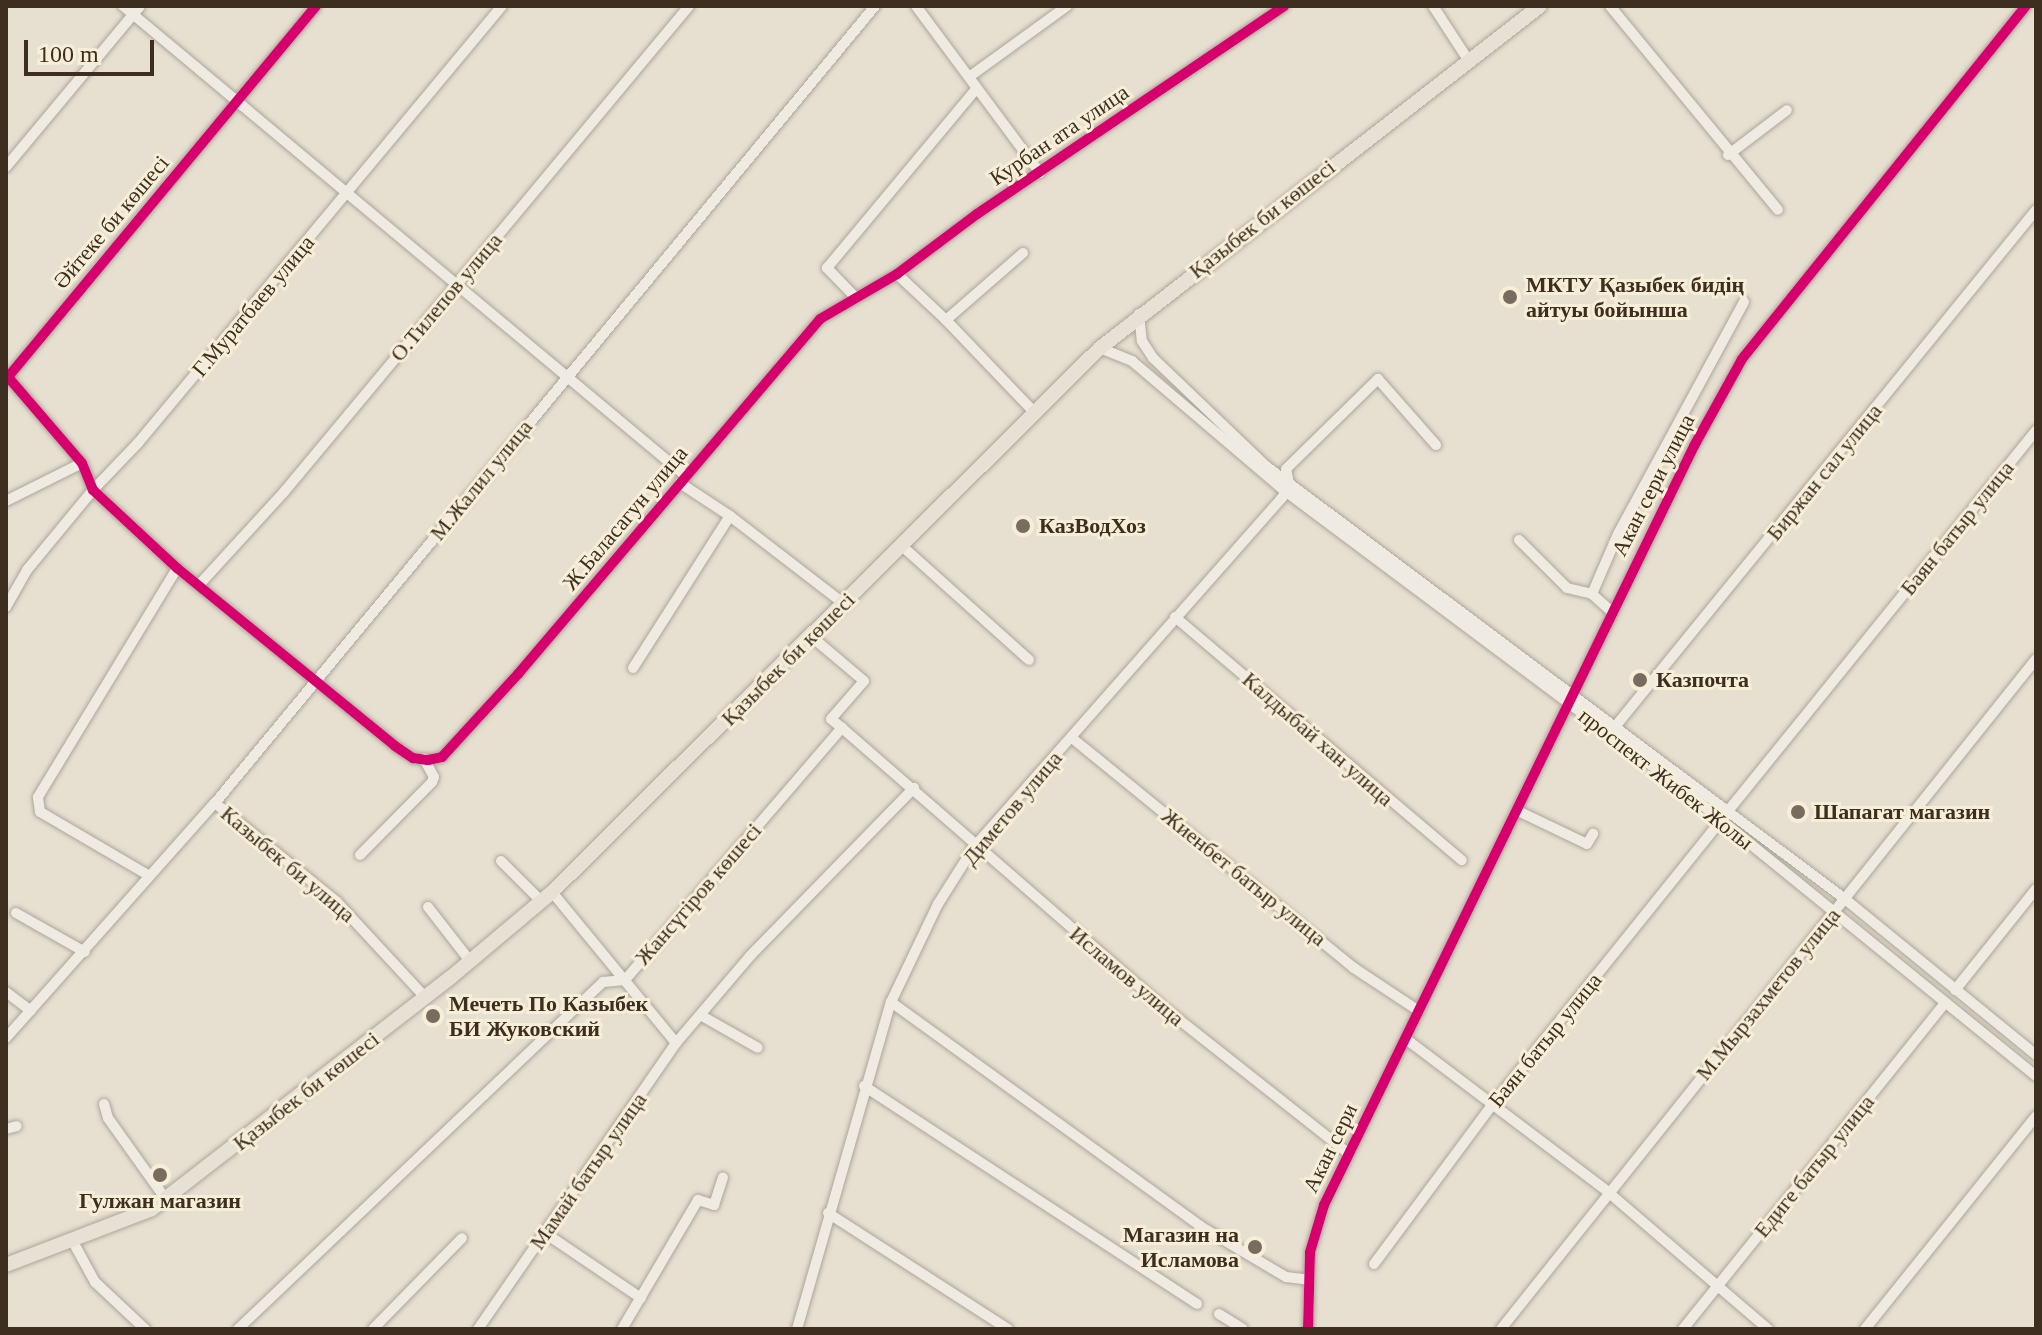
<!DOCTYPE html>
<meta charset="utf-8">
<style>
body{margin:0}
#map{position:relative;width:2042px;height:1335px;overflow:hidden;background:#e7e0d1;font-family:Georgia,serif}
div>[style]{position:absolute}
[style*='--x']{left:calc(var(--x)*1px);top:calc(var(--y)*1px);width:calc(var(--w)*1px);rotate:calc(var(--a)*1deg)}
.roads{filter:drop-shadow(0 0 2px #ada599) drop-shadow(0 0 2px #ada599)}
.minor>*{height:10px;margin:-5px;padding:0 5px;transform-origin:5px;border-radius:5px;background:#efebe3}
.major>*{height:14px;margin:-7px;padding:0 7px;transform-origin:7px;border-radius:7px;background:#e6e1d4}
.cycleway>*{height:10px;margin:-5px;padding:0 5px;transform-origin:5px;border-radius:5px;background:#d6006c}
.dots>*{width:22px;height:22px;translate:-50% -50%;box-sizing:border-box;border:4px solid #f7eed8;border-radius:50%}
span{translate:-50% -50%;white-space:nowrap;text-align:center;line-height:1.15;-webkit-text-stroke:6px #f7eed8;paint-order:stroke}
.street-label{font-size:22px;color:#3d2e20}
.poi-label{font-size:22px;color:#3d2e20;font-weight:700}
.left{translate:0 -50%;text-align:left}
.right{translate:-100% -50%;text-align:right}
.frame{position:absolute;inset:0;border:8px solid #3d2e20;pointer-events:none}
.scale{position:absolute;left:24px;top:40px;width:130px;height:36px;box-sizing:border-box;border:4px solid #3d2e20;border-top:0;padding-left:10px;font-size:24px;line-height:28px;white-space:nowrap;color:#3d2e20;-webkit-text-stroke:6px #f7eed8;paint-order:stroke}
</style>
<div id="map">
<div class="roads">
<div class="minor">
<div style="--x:123;--y:6;--w:733;--a:39.86"></div>
<div style="--x:316;--y:6;--w:482;--a:129.7"></div>
<div style="--x:8;--y:377;--w:113;--a:49.3"></div>
<div style="--x:82;--y:463;--w:29;--a:68"></div>
<div style="--x:93;--y:490;--w:115;--a:42.9"></div>
<div style="--x:177;--y:568;--w:281;--a:39.2"></div>
<div style="--x:395;--y:746;--w:22;--a:34"></div>
<div style="--x:413;--y:758;--w:15;--a:8"></div>
<div style="--x:428;--y:760;--w:14;--a:-12"></div>
<div style="--x:442;--y:757;--w:113;--a:-47.5"></div>
<div style="--x:518;--y:674;--w:466;--a:-49.6"></div>
<div style="--x:820;--y:319;--w:89;--a:-30.3"></div>
<div style="--x:897;--y:274;--w:100;--a:-36.9"></div>
<div style="--x:977;--y:214;--w:371;--a:-34.1"></div>
<div style="--x:916;--y:6;--w:208;--a:53.4"></div>
<div style="--x:1433;--y:6;--w:66;--a:56.8"></div>
<div style="--x:1610;--y:6;--w:264;--a:50.5"></div>
<div style="--x:969;--y:77;--w:121;--a:-35.9"></div>
<div style="--x:1728;--y:155;--w:74;--a:-37.3"></div>
<div style="--x:6;--y:167;--w:209;--a:-50.2"></div>
<div style="--x:1023;--y:253;--w:102;--a:139"></div>
<div style="--x:946;--y:320;--w:127;--a:46.3"></div>
<div style="--x:897;--y:274;--w:67;--a:43.2"></div>
<div style="--x:856;--y:298;--w:42;--a:-134"></div>
<div style="--x:827;--y:268;--w:234;--a:-50.2"></div>
<div style="--x:1139;--y:314;--w:27;--a:84"></div>
<div style="--x:1142;--y:341;--w:20;--a:57"></div>
<div style="--x:1153;--y:358;--w:156;--a:43.7"></div>
<div style="--x:1266;--y:466;--w:723;--a:36.79"></div>
<div style="--x:1845;--y:899;--w:247;--a:39.2"></div>
<div style="--x:1100;--y:348;--w:35;--a:22"></div>
<div style="--x:1132;--y:361;--w:201;--a:40.4"></div>
<div style="--x:1285;--y:491;--w:478;--a:36.8"></div>
<div style="--x:1668;--y:777;--w:474;--a:39.1"></div>
<div style="--x:6;--y:501;--w:85;--a:-26.6"></div>
<div style="--x:730;--y:516;--w:143;--a:37.6"></div>
<div style="--x:1519;--y:540;--w:68;--a:45"></div>
<div style="--x:1567;--y:588;--w:26;--a:13"></div>
<div style="--x:901;--y:545;--w:172;--a:41.9"></div>
<div style="--x:199;--y:585;--w:126;--a:-47.6"></div>
<div style="--x:284;--y:492;--w:633;--a:-50.19"></div>
<div style="--x:6;--y:607;--w:43;--a:-60.4"></div>
<div style="--x:27;--y:570;--w:104;--a:-50.5"></div>
<div style="--x:93;--y:490;--w:65;--a:-46.2"></div>
<div style="--x:138;--y:443;--w:569;--a:-50.21"></div>
<div style="--x:1612;--y:612;--w:27;--a:-138"></div>
<div style="--x:1592;--y:594;--w:65;--a:-66.6"></div>
<div style="--x:1618;--y:534;--w:264;--a:-61.5"></div>
<div style="--x:1175;--y:617;--w:376;--a:40.3"></div>
<div style="--x:633;--y:668;--w:180;--a:-57.5"></div>
<div style="--x:730;--y:516;--w:60;--a:-146.6"></div>
<div style="--x:842;--y:728;--w:419;--a:41"></div>
<div style="--x:1158;--y:1003;--w:243;--a:38.3"></div>
<div style="--x:1614;--y:728;--w:668;--a:-50.83"></div>
<div style="--x:1072;--y:738;--w:364;--a:39.2"></div>
<div style="--x:1354;--y:968;--w:78;--a:33.5"></div>
<div style="--x:215;--y:803;--w:156;--a:39"></div>
<div style="--x:336;--y:901;--w:131;--a:47.2"></div>
<div style="--x:1518;--y:811;--w:76;--a:25.6"></div>
<div style="--x:1587;--y:844;--w:12;--a:-59"></div>
<div style="--x:1728;--y:811;--w:490;--a:-51"></div>
<div style="--x:360;--y:855;--w:103;--a:-45.4"></div>
<div style="--x:432;--y:782;--w:5;--a:-68"></div>
<div style="--x:434;--y:777;--w:21;--a:-119"></div>
<div style="--x:501;--y:861;--w:57;--a:45"></div>
<div style="--x:148;--y:875;--w:125;--a:-149.7"></div>
<div style="--x:40;--y:812;--w:15;--a:-98"></div>
<div style="--x:38;--y:797;--w:268;--a:-58.7"></div>
<div style="--x:552;--y:892;--w:195;--a:50.6"></div>
<div style="--x:428;--y:907;--w:68;--a:52.1"></div>
<div style="--x:16;--y:913;--w:79;--a:29.5"></div>
<div style="--x:1955;--y:990;--w:129;--a:-51.3"></div>
<div style="--x:6;--y:992;--w:31;--a:37"></div>
<div style="--x:891;--y:1002;--w:382;--a:35.9"></div>
<div style="--x:1200;--y:1226;--w:100;--a:30.7"></div>
<div style="--x:1286;--y:1277;--w:23;--a:7"></div>
<div style="--x:702;--y:1016;--w:64;--a:29.7"></div>
<div style="--x:6;--y:1038;--w:314;--a:-48.4"></div>
<div style="--x:215;--y:803;--w:1035;--a:-50.37"></div>
<div style="--x:1406;--y:1039;--w:253;--a:37.1"></div>
<div style="--x:1608;--y:1192;--w:211;--a:40.6"></div>
<div style="--x:864;--y:1086;--w:398;--a:33.2"></div>
<div style="--x:104;--y:1104;--w:15;--a:74"></div>
<div style="--x:108;--y:1118;--w:98;--a:54.5"></div>
<div style="--x:6;--y:1129;--w:11;--a:-15"></div>
<div style="--x:828;--y:1213;--w:214;--a:32.8"></div>
<div style="--x:545;--y:1233;--w:116;--a:34.1"></div>
<div style="--x:72;--y:1240;--w:48;--a:61.3"></div>
<div style="--x:95;--y:1282;--w:69;--a:43.2"></div>
<div style="--x:1374;--y:1264;--w:199;--a:-53.4"></div>
<div style="--x:1493;--y:1104;--w:364;--a:-51.2"></div>
<div style="--x:1219;--y:1314;--w:28;--a:32"></div>
<div style="--x:238;--y:1329;--w:504;--a:-43.55"></div>
<div style="--x:603;--y:982;--w:22;--a:-5"></div>
<div style="--x:625;--y:980;--w:333;--a:-49.3"></div>
<div style="--x:842;--y:728;--w:14;--a:-141"></div>
<div style="--x:831;--y:719;--w:50;--a:-49"></div>
<div style="--x:864;--y:681;--w:68;--a:-139.8"></div>
<div style="--x:373;--y:1329;--w:127;--a:-45.6"></div>
<div style="--x:478;--y:1329;--w:348;--a:-55.3"></div>
<div style="--x:676;--y:1043;--w:114;--a:-49.6"></div>
<div style="--x:750;--y:956;--w:235;--a:-45.7"></div>
<div style="--x:622;--y:1329;--w:150;--a:-59.5"></div>
<div style="--x:698;--y:1200;--w:17;--a:17"></div>
<div style="--x:714;--y:1205;--w:29;--a:-72"></div>
<div style="--x:797;--y:1329;--w:340;--a:-74"></div>
<div style="--x:891;--y:1002;--w:109;--a:-64.4"></div>
<div style="--x:938;--y:904;--w:67;--a:-57.7"></div>
<div style="--x:974;--y:847;--w:465;--a:-48.6"></div>
<div style="--x:1282;--y:498;--w:16;--a:-63"></div>
<div style="--x:1289;--y:484;--w:15;--a:-101"></div>
<div style="--x:1286;--y:469;--w:129;--a:-44.4"></div>
<div style="--x:1378;--y:379;--w:88;--a:48.7"></div>
<div style="--x:1308;--y:1329;--w:77;--a:-88.5"></div>
<div style="--x:1310;--y:1252;--w:49;--a:-73.4"></div>
<div style="--x:1324;--y:1205;--w:844;--a:-64.01"></div>
<div style="--x:1694;--y:446;--w:99;--a:-61.1"></div>
<div style="--x:1742;--y:359;--w:453;--a:-51.2"></div>
<div style="--x:1501;--y:1329;--w:857;--a:-51.39"></div>
<div style="--x:1683;--y:1329;--w:418;--a:-51.2"></div>
<div style="--x:1865;--y:1329;--w:273;--a:-51.2"></div>
</div>
<div class="major">
<div style="--x:6;--y:1265;--w:156;--a:-21"></div>
<div style="--x:152;--y:1209;--w:377;--a:-37.8"></div>
<div style="--x:450;--y:978;--w:133;--a:-40.1"></div>
<div style="--x:552;--y:892;--w:772;--a:-44.79"></div>
<div style="--x:1100;--y:348;--w:557;--a:-37.86"></div>
</div>
</div>
<div class="cycleway">
<div style="--x:316;--y:6;--w:482;--a:129.7"></div>
<div style="--x:8;--y:377;--w:113;--a:49.3"></div>
<div style="--x:82;--y:463;--w:29;--a:68"></div>
<div style="--x:93;--y:490;--w:115;--a:42.9"></div>
<div style="--x:177;--y:568;--w:281;--a:39.2"></div>
<div style="--x:395;--y:746;--w:22;--a:34"></div>
<div style="--x:413;--y:758;--w:15;--a:8"></div>
<div style="--x:428;--y:760;--w:14;--a:-12"></div>
<div style="--x:442;--y:757;--w:113;--a:-47.5"></div>
<div style="--x:518;--y:674;--w:466;--a:-49.6"></div>
<div style="--x:820;--y:319;--w:89;--a:-30.3"></div>
<div style="--x:897;--y:274;--w:100;--a:-36.9"></div>
<div style="--x:977;--y:214;--w:371;--a:-34.1"></div>
<div style="--x:1308;--y:1329;--w:77;--a:-88.5"></div>
<div style="--x:1310;--y:1252;--w:49;--a:-73.4"></div>
<div style="--x:1324;--y:1205;--w:844;--a:-64.01"></div>
<div style="--x:1694;--y:446;--w:99;--a:-61.1"></div>
<div style="--x:1742;--y:359;--w:453;--a:-51.2"></div>
</div>
<div class="dots">
<div style="left:1510px;top:297px;background:#786c5e"></div>
<div style="left:1023px;top:526px;background:#786c5e"></div>
<div style="left:1640px;top:680px;background:#786c5e"></div>
<div style="left:1798px;top:812px;background:#786c5e"></div>
<div style="left:433px;top:1016px;background:#786c5e"></div>
<div style="left:160px;top:1175px;background:#786c5e"></div>
<div style="left:1255px;top:1247px;background:#786c5e"></div>
</div>
<div class="street-label">
<span style="left:1059px;top:135px;rotate:-34deg">Курбан ата улица</span>
<span style="left:1262px;top:219px;rotate:-38deg">Қазыбек би көшесі</span>
<span style="left:111px;top:222px;rotate:-50deg">Әйтеке би көшесі</span>
<span style="left:446px;top:297px;rotate:-50deg">О.Тилепов улица</span>
<span style="left:253px;top:306px;rotate:-50deg">Г.Муратбаев улица</span>
<span style="left:1824px;top:472px;rotate:-51deg">Биржан сал улица</span>
<span style="left:481px;top:480px;rotate:-51deg">М.Жалил улица</span>
<span style="left:1653px;top:485px;rotate:-63deg">Акан сери улица</span>
<span style="left:625px;top:518px;rotate:-50deg">Ж.Баласагун улица</span>
<span style="left:1957px;top:528px;rotate:-51deg">Баян батыр улица</span>
<span style="left:788px;top:659px;rotate:-45deg">Қазыбек би көшесі</span>
<span style="left:1318px;top:739px;rotate:41deg">Калдыбай хан улица</span>
<span style="left:1666px;top:779px;rotate:38deg">проспект Жибек Жолы</span>
<span style="left:1012px;top:808px;rotate:-50deg">Диметов улица</span>
<span style="left:288px;top:864px;rotate:40deg">Казыбек би улица</span>
<span style="left:1244px;top:877px;rotate:39deg">Жиенбет батыр улица</span>
<span style="left:698px;top:894px;rotate:-49deg">Жансүгіров көшесі</span>
<span style="left:1127px;top:976px;rotate:40deg">Исламов улица</span>
<span style="left:1768px;top:994px;rotate:-51deg">М.Мырзахметов улица</span>
<span style="left:1545px;top:1040px;rotate:-51deg">Баян батыр улица</span>
<span style="left:306px;top:1091px;rotate:-38deg">Қазыбек би көшесі</span>
<span style="left:1330px;top:1148px;rotate:-64deg">Акан сери</span>
<span style="left:1814px;top:1166px;rotate:-51deg">Едиге батыр улица</span>
<span style="left:588px;top:1171px;rotate:-55deg">Мамай батыр улица</span>
</div>
<div class="poi-label">
<span class="left" style="left:1526px;top:297px">МКТУ Қазыбек бидің<br>айтуы бойынша</span>
<span class="left" style="left:1039px;top:526px">КазВодХоз</span>
<span class="left" style="left:1656px;top:680px">Казпочта</span>
<span class="left" style="left:1814px;top:812px">Шапагат магазин</span>
<span class="left" style="left:449px;top:1016px">Мечеть По Казыбек<br>БИ Жуковский</span>
<span style="left:160px;top:1201px">Гулжан магазин</span>
<span class="right" style="left:1239px;top:1247px">Магазин на<br>Исламова</span>
</div>
<div class="frame"></div>
<div class="scale">100 m</div>
</div>
